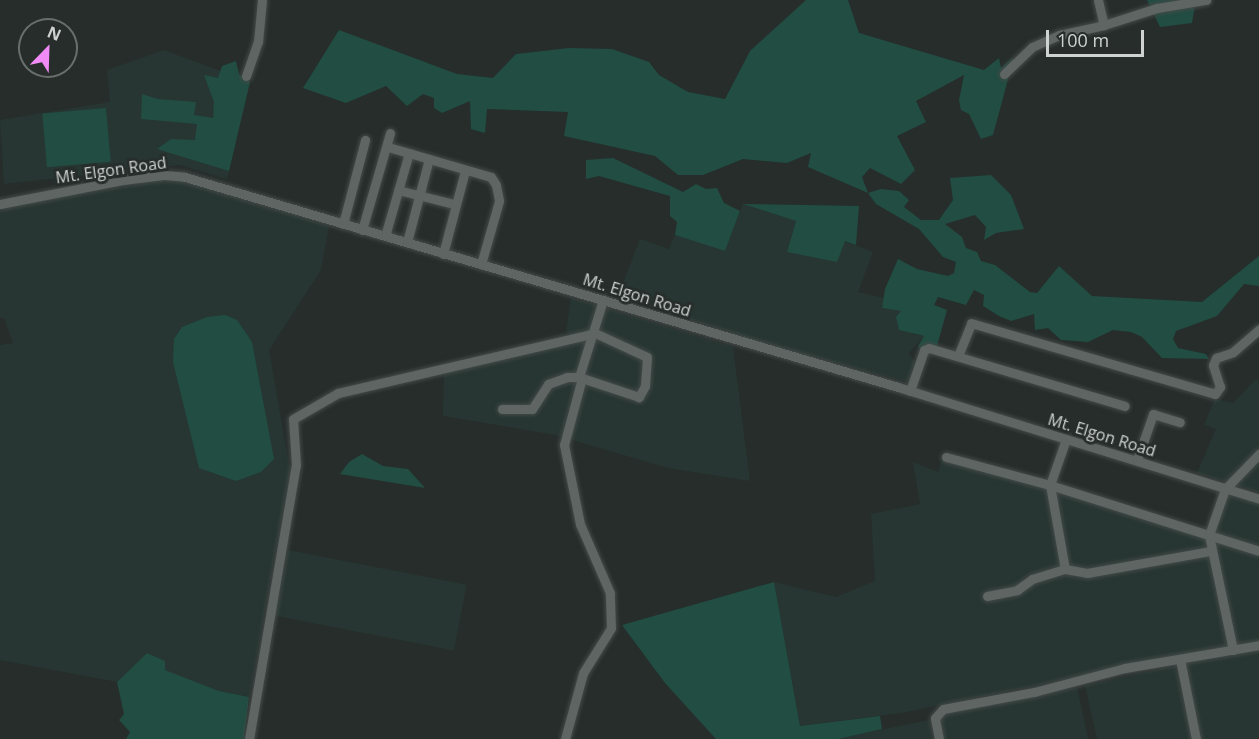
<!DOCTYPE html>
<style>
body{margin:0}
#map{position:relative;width:1259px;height:739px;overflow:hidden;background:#262d2b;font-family:"Open Sans",sans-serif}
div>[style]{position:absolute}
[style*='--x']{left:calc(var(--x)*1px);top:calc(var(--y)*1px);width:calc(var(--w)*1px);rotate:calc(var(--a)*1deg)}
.built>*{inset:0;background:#273632;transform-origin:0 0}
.green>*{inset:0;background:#214d42;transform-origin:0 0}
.roads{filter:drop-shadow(0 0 2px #444a48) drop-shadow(0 0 2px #444a48)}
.minor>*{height:9px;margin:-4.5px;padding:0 4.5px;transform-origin:4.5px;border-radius:4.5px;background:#5e6563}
span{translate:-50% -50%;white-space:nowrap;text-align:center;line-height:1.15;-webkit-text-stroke:6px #262d2b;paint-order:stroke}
.street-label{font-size:16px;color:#ced3d1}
.north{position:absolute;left:18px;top:18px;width:60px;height:60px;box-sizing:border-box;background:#262d2b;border:2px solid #696f6d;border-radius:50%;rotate:23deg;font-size:16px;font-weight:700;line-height:24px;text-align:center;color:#ced3d1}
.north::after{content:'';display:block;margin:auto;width:21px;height:27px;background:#f08bf5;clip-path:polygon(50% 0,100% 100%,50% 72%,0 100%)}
.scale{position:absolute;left:1046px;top:30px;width:98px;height:27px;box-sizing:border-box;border:3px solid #ced3d1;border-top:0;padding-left:8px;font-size:18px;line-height:21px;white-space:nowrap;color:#ced3d1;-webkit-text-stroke:4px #262d2b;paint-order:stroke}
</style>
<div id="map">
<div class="built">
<div style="clip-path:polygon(164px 50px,250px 82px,227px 179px,180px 165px,4px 184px,0 120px,110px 102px,107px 70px)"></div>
<div style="clip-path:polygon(171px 178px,329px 226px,321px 270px,269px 350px,290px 470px,249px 697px,219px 691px,164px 670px,165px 661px,147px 653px,117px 682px,0 660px,0 345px,13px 343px,4px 318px,0 318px,0 208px)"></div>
<div style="clip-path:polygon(743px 204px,796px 221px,787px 252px,845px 241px,873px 252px,858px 292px,884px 298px,882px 308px,902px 311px,912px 334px,924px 336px,909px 353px,915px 362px,908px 382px,783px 349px,618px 296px,640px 239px,669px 249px,675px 235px,725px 251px)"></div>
<div style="clip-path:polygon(571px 298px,733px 347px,750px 481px,668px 468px,555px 435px,443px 416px,444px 373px,583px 339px,566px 332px)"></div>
<div style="clip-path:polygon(1256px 379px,1259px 380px,1259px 492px,1197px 473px,1216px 429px,1204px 425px,1215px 399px,1233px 403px)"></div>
<div style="clip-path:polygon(944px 454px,1207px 530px,1217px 492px,1259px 503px,1259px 641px,1235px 646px,1216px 549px,1229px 646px,901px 713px,800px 726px,774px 582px,836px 597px,875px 581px,871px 514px,920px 504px,913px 462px,938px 472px)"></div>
<div style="left:288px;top:550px;width:182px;height:67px;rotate:11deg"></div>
<div style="clip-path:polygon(1259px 649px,1259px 739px,1201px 739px,1186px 662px)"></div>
<div style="clip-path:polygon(1175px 666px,1193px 739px,1097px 739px,1085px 686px)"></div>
<div style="clip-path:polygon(1077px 687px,1088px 739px,945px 739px,940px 715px)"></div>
<div style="clip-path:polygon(929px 720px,932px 739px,838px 739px,839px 738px)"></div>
</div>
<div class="green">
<div style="clip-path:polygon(806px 0,848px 0,859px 33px,984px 70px,999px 58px,1001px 68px,1012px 58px,1016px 67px,1010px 72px,993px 135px,981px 139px,969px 114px,961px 110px,959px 100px,964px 75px,916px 101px,926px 122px,897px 136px,915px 170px,901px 184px,870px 168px,862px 177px,868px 193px,881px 189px,899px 191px,909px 200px,904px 207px,921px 220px,939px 220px,953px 200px,950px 178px,991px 175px,1011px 195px,1024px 229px,996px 233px,984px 240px,986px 227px,975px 215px,945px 224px,962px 237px,966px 248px,977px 252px,981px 261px,995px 265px,1030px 292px,1037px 293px,1059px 266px,1092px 296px,1202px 302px,1259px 256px,1259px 286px,1244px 284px,1217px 316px,1176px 331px,1173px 339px,1178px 348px,1206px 354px,1209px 359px,1162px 358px,1142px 337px,1131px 332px,1113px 330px,1088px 342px,1061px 340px,1048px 328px,1035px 330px,1034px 314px,1011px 321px,999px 316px,983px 306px,984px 295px,974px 290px,966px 305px,938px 297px,934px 305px,947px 310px,937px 346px,921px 350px,918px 346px,924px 336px,899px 330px,896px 317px,901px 311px,882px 308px,885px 289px,898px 259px,917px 269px,948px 276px,954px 273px,956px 262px,943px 257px,919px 229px,876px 204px,868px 193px,808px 167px,811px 153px,787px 163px,743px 159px,703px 175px,678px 175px,655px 156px,564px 136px,568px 112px,487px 109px,485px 133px,471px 129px,470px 101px,442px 113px,434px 108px,434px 98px,423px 94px,407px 106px,386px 86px,346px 103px,303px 88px,339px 30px,457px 74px,493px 78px,516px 54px,569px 48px,612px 49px,649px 62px,659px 75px,688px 92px,725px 99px,750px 51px)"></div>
<div style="clip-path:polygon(1147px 0,1184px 0,1195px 5px,1192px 23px,1160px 27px)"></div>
<div style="clip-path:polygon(236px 61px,239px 74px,250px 82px,229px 171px,157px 149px,171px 139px,195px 140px,197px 124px,141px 119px,142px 94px,158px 99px,196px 102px,194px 115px,213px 118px,214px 102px,204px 75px,218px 78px,222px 66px)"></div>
<div style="left:106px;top:108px;width:54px;height:64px;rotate:85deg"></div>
<div style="clip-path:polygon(613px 158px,683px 192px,696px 184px,706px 189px,717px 188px,724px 203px,740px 211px,725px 251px,675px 235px,677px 222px,670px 216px,670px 196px,599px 176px,586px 179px,586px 160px)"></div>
<div style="clip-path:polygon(743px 204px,859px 206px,856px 245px,845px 241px,837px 262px,787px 252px,796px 221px)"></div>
<div style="clip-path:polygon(225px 315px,237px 320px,252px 342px,274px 459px,261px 472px,236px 481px,199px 468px,173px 362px,174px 339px,182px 327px,207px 317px)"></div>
<div style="clip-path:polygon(362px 454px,383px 466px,408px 469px,425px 488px,340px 474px,349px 462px)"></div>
<div style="clip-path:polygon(774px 582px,800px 726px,880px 716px,882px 729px,838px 739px,716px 739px,665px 683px,622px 625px)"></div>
<div style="clip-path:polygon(147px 653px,165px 661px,165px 670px,219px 691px,249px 697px,244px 739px,126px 739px,130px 732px,119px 720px,124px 714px,117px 682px)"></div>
</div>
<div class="roads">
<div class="minor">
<div style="--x:1098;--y:0;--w:26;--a:77"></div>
<div style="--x:1104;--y:25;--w:56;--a:-17.8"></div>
<div style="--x:1157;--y:8;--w:50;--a:-9.3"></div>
<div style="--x:1004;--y:74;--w:39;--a:-44"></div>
<div style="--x:1032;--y:47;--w:30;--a:-24"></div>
<div style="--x:1059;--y:35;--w:46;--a:-12.5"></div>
<div style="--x:246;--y:76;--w:36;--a:-71"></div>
<div style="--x:258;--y:42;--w:42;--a:-84.6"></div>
<div style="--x:388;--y:147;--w:22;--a:16"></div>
<div style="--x:398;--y:190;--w:58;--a:14"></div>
<div style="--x:0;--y:204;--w:125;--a:-11"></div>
<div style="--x:123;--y:180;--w:41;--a:-7"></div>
<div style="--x:164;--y:175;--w:21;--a:5"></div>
<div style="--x:185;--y:177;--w:743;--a:16.41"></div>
<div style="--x:898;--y:387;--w:378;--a:17.2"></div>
<div style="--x:343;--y:224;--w:87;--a:-75.3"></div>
<div style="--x:362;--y:230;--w:101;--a:-73.9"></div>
<div style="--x:385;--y:236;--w:86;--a:-73.9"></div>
<div style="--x:409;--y:153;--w:85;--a:16.3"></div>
<div style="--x:491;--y:177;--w:9;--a:58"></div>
<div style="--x:496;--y:185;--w:16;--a:79"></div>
<div style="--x:499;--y:201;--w:66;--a:105.9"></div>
<div style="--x:407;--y:242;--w:86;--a:-75.2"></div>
<div style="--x:443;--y:254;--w:86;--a:-75.2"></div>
<div style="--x:958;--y:356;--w:35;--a:-68"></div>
<div style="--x:971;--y:323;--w:254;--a:16.2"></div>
<div style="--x:1215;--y:394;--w:9;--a:-54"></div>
<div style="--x:1220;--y:387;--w:23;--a:-108"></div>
<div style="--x:1213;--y:365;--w:8;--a:-67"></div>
<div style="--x:1216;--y:358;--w:18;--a:-19"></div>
<div style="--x:1233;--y:352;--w:35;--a:-41"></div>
<div style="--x:910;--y:391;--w:43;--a:-71.1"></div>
<div style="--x:924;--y:350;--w:5;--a:-22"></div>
<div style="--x:929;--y:348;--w:204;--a:16.5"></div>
<div style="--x:502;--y:409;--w:30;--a:0"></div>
<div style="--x:532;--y:409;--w:30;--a:-57"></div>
<div style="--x:548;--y:384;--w:20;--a:-20"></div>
<div style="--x:567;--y:377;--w:12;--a:0"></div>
<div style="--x:579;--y:377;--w:81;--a:-72.7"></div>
<div style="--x:1066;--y:439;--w:49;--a:109.2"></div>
<div style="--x:1050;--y:485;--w:219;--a:17.5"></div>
<div style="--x:946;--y:457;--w:108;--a:15.1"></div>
<div style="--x:1050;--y:485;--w:85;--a:79.9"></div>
<div style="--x:1065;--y:569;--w:22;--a:10"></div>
<div style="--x:1087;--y:573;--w:126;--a:-10.1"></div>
<div style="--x:1137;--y:460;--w:49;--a:-70.8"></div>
<div style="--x:1153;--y:414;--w:28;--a:17"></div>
<div style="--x:987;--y:596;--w:31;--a:-11"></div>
<div style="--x:1017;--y:590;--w:19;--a:-36"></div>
<div style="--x:1032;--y:579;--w:34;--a:-17"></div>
<div style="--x:1233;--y:650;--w:117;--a:-101.8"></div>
<div style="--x:1209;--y:535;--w:49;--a:-70.8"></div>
<div style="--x:1225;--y:489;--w:49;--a:-45.8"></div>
<div style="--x:1180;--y:659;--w:82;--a:78.7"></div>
<div style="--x:249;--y:739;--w:278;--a:-80.3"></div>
<div style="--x:296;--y:465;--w:46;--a:-93.7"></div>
<div style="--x:293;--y:419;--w:52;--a:-30"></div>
<div style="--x:338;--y:393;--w:264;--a:-13.1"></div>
<div style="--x:595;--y:333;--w:57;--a:24.8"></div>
<div style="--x:647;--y:357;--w:29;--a:94"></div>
<div style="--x:645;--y:386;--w:13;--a:119"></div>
<div style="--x:639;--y:397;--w:63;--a:-161.6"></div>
<div style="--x:565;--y:739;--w:68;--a:-74.7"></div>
<div style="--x:583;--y:673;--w:53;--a:-58.1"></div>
<div style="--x:611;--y:628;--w:35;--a:-92"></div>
<div style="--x:610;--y:593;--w:75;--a:-113.5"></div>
<div style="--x:580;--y:524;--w:81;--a:-101.4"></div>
<div style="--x:564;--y:445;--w:69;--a:-75"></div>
<div style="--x:939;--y:739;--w:21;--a:-101"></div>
<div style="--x:935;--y:718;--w:12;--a:-48"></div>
<div style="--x:943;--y:709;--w:93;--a:-10.6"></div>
<div style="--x:1034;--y:692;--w:94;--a:-14.8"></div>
<div style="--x:1125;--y:668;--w:136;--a:-9.7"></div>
</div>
</div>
<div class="street-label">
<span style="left:111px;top:170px;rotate:-8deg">Mt. Elgon Road</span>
<span style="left:637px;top:295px;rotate:17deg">Mt. Elgon Road</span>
<span style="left:1102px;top:435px;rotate:17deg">Mt. Elgon Road</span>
</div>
<div class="north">N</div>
<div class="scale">100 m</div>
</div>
